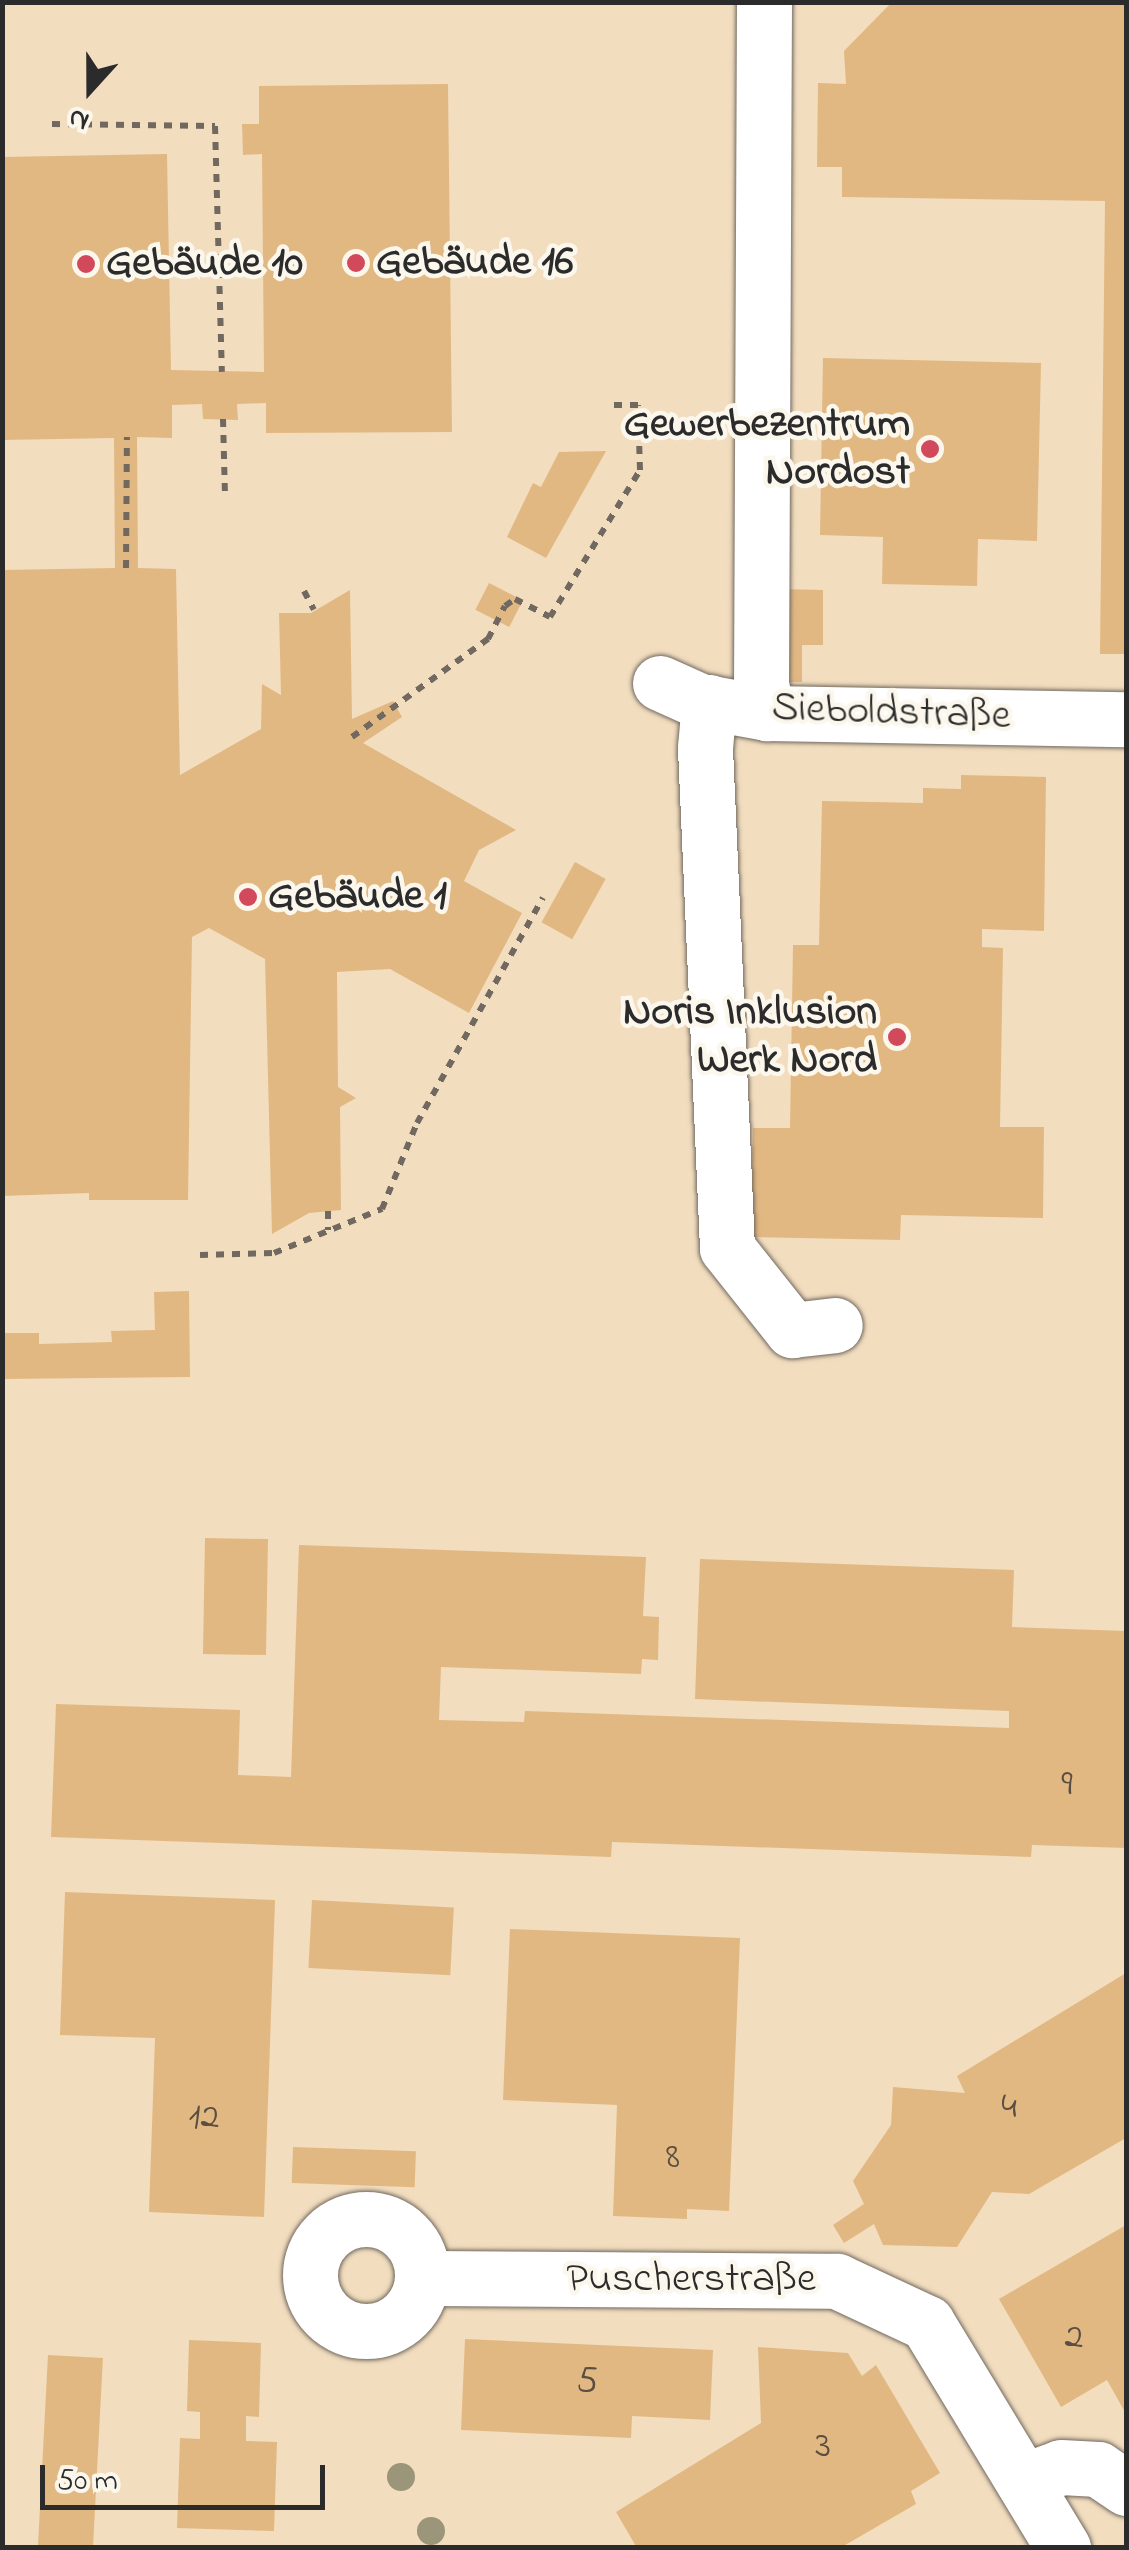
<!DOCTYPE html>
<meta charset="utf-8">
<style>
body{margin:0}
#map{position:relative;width:1129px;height:2550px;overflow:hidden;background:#f2ddbf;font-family:"Indie Flower",sans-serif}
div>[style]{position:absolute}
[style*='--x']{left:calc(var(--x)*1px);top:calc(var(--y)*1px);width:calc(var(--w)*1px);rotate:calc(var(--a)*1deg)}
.building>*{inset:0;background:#e2b882;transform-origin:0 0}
.path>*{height:6px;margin-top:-3px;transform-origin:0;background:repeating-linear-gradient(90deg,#71695f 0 8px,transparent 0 16px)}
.roads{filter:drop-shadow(0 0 2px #71695f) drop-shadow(0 0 2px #71695f)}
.minor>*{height:55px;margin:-27.5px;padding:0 27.5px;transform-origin:27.5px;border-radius:27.5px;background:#fff}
.minor>.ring{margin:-27.5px;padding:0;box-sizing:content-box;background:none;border:55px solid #fff;border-radius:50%}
.trees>*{width:28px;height:28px;margin:-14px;border-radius:50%;background:#9b9679}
.dots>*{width:28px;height:28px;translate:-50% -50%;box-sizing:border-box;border:5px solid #fbf7ec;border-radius:50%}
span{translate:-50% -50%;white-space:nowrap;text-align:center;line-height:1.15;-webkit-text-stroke:9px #fbf7ec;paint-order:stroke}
.number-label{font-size:38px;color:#594e41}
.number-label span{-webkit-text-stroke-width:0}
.poi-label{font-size:42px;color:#2b2b2b;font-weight:700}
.left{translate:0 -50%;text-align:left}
.right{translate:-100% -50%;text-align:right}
.street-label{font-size:42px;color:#2b2b2b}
.frame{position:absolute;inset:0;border:5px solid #2b2b2b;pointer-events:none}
.north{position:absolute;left:40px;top:40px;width:100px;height:100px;-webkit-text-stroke:8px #fbf7ec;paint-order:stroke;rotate:201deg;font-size:28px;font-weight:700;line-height:40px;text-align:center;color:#2b2b2b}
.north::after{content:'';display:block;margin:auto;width:35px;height:45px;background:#2b2b2b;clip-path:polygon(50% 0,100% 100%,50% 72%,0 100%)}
.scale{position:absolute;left:40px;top:2465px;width:285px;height:45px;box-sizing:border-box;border:5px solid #2b2b2b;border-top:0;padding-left:12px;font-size:30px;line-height:35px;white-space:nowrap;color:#2b2b2b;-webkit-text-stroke:8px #fbf7ec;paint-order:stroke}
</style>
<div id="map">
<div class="building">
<div style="clip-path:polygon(892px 2px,1126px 2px,1126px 654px,1100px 654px,1105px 201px,842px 197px,842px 167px,817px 167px,818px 83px,846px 84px,844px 51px)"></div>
<div style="clip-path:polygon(448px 84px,452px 432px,266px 433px,266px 403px,237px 404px,238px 420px,203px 419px,202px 404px,172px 405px,172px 438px,137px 437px,138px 568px,176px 569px,180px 775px,261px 729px,262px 684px,281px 695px,279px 613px,311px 613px,350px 590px,352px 719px,393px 701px,402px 717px,363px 743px,516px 830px,479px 850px,464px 881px,522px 913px,469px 1013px,390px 969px,337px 972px,338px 1087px,356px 1098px,340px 1107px,341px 1210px,309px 1213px,272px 1234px,265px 959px,209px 928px,192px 937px,188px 1200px,89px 1200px,89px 1193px,2px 1196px,2px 570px,115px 568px,114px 438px,2px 440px,2px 157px,167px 154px,171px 370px,264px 372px,262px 154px,243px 155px,242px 124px,259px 124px,259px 86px)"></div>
<div style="clip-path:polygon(823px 358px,1041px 363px,1037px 541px,978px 539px,977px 586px,882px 584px,883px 537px,820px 535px)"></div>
<div style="clip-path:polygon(606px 451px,546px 558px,507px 537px,533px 483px,541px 487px,559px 452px)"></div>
<div style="left:489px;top:583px;width:38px;height:30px;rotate:27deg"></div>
<div style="clip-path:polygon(782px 589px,823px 590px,823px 645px,802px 645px,802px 682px,781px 682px)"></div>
<div style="clip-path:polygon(961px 775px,1046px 777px,1044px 931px,982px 929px,982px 947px,1003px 948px,1000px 1127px,1044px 1127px,1043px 1218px,901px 1215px,900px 1240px,751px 1237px,753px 1128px,790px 1128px,793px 945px,819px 945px,822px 801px,923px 803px,923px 788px,961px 789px)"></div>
<div style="left:575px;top:862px;width:35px;height:69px;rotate:29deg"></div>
<div style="clip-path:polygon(189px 1291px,190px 1377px,2px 1379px,2px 1333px,39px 1333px,39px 1344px,112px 1342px,111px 1331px,155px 1330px,154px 1292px)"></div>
<div style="left:205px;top:1538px;width:63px;height:116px;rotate:1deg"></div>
<div style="clip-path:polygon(299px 1545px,646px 1557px,643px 1616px,659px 1617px,658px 1660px,642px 1659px,641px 1674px,441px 1667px,439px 1720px,524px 1722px,525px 1711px,1009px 1728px,1009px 1711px,695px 1699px,700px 1559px,1014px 1570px,1012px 1627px,1126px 1631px,1126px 1848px,1032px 1845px,1031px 1857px,612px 1842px,611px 1857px,51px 1837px,56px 1704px,240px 1710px,238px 1775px,291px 1777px)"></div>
<div style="clip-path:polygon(65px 1892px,275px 1900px,264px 2217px,149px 2212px,155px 2038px,60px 2035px)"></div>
<div style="left:312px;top:1900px;width:142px;height:68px;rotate:3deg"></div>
<div style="clip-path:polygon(510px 1929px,740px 1938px,729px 2211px,687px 2209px,687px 2219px,613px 2216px,617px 2105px,503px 2100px)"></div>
<div style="clip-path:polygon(1126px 1973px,1126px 2138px,1029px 2194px,992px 2192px,957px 2247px,883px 2245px,874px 2224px,844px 2243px,833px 2225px,864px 2204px,853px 2181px,891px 2125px,893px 2087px,965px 2093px,957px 2076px)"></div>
<div style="left:293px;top:2147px;width:123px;height:36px;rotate:2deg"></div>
<div style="clip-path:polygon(1126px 2225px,1126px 2414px,1107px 2380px,1061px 2407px,999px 2299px)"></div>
<div style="clip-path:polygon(465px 2339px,713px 2350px,710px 2420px,632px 2416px,631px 2438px,461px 2430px)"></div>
<div style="clip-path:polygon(189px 2340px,261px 2343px,259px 2417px,246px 2416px,246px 2441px,277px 2442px,274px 2531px,177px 2528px,180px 2438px,200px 2439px,200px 2412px,187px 2411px)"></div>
<div style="clip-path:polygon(758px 2347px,848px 2353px,862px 2376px,876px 2365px,940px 2473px,911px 2491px,916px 2504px,840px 2548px,637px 2548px,616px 2512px,761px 2423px)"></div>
<div style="left:48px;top:2355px;width:55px;height:193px;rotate:3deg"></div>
</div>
<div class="path">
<div style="--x:52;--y:124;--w:163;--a:0.7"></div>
<div style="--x:215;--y:126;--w:246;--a:88.4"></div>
<div style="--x:223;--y:419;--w:79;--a:88.5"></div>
<div style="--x:126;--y:568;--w:131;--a:-89.6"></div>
<div style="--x:304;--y:591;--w:21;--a:62"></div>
<div style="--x:352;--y:737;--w:168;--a:-35.8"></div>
<div style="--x:488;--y:639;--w:37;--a:-63"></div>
<div style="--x:505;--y:606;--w:12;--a:-35"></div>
<div style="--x:515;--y:599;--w:39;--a:27"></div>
<div style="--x:550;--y:617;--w:172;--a:-58.5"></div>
<div style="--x:640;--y:470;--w:65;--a:-91.8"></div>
<div style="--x:638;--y:405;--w:24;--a:180"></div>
<div style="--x:328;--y:1211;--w:19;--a:90"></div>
<div style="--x:200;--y:1255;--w:74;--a:-1.5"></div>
<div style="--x:274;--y:1253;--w:117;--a:-22.2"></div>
<div style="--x:382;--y:1209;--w:93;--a:-67.9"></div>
<div style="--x:417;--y:1123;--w:258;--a:-60.8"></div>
</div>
<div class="roads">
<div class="minor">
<div style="--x:764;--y:2;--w:682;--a:90.25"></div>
<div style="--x:761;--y:684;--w:30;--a:78"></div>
<div style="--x:660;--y:683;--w:44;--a:24.2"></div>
<div style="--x:700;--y:701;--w:68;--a:10.2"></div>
<div style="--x:767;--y:713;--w:359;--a:1"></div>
<div style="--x:709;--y:702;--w:46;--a:95"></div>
<div style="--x:705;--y:748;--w:500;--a:87.48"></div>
<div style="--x:727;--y:1248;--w:105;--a:51.6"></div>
<div style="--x:792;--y:1330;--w:43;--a:-6.6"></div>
<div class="ring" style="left:310px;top:2219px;width:57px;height:57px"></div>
<div style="--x:423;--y:2278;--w:414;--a:0.4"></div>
<div style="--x:837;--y:2281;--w:99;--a:25"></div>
<div style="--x:927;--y:2323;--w:263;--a:58.8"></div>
<div style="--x:1023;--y:2481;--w:40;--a:-20.2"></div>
<div style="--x:1061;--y:2467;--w:37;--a:3"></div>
<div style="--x:1098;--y:2469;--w:34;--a:34"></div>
</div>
</div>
<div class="trees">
<div style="left:401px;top:2477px"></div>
<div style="left:431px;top:2531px"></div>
</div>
<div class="dots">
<div style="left:356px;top:263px;background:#d1495b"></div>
<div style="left:86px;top:264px;background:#d1495b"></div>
<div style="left:930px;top:449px;background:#d1495b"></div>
<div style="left:248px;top:897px;background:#d1495b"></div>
<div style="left:897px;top:1037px;background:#d1495b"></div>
</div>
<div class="number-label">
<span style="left:1067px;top:1786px">9</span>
<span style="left:1009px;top:2109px">4</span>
<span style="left:204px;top:2119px">12</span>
<span style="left:673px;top:2159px">8</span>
<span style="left:1074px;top:2339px">2</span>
<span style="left:587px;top:2383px">5</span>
<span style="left:823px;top:2448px">3</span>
</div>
<div class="poi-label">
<span class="left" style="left:376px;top:263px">Gebäude 16</span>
<span class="left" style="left:106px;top:264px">Gebäude 10</span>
<span class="right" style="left:910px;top:449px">Gewerbezentrum<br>Nordost</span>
<span class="left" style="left:268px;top:897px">Gebäude 1</span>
<span class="right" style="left:877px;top:1037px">Noris Inklusion<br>Werk Nord</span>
</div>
<div class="street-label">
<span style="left:891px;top:713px;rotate:2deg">Sieboldstraße</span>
<span style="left:691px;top:2280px">Puscherstraße</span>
</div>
<div class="frame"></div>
<div class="north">N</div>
<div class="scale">50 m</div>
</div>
